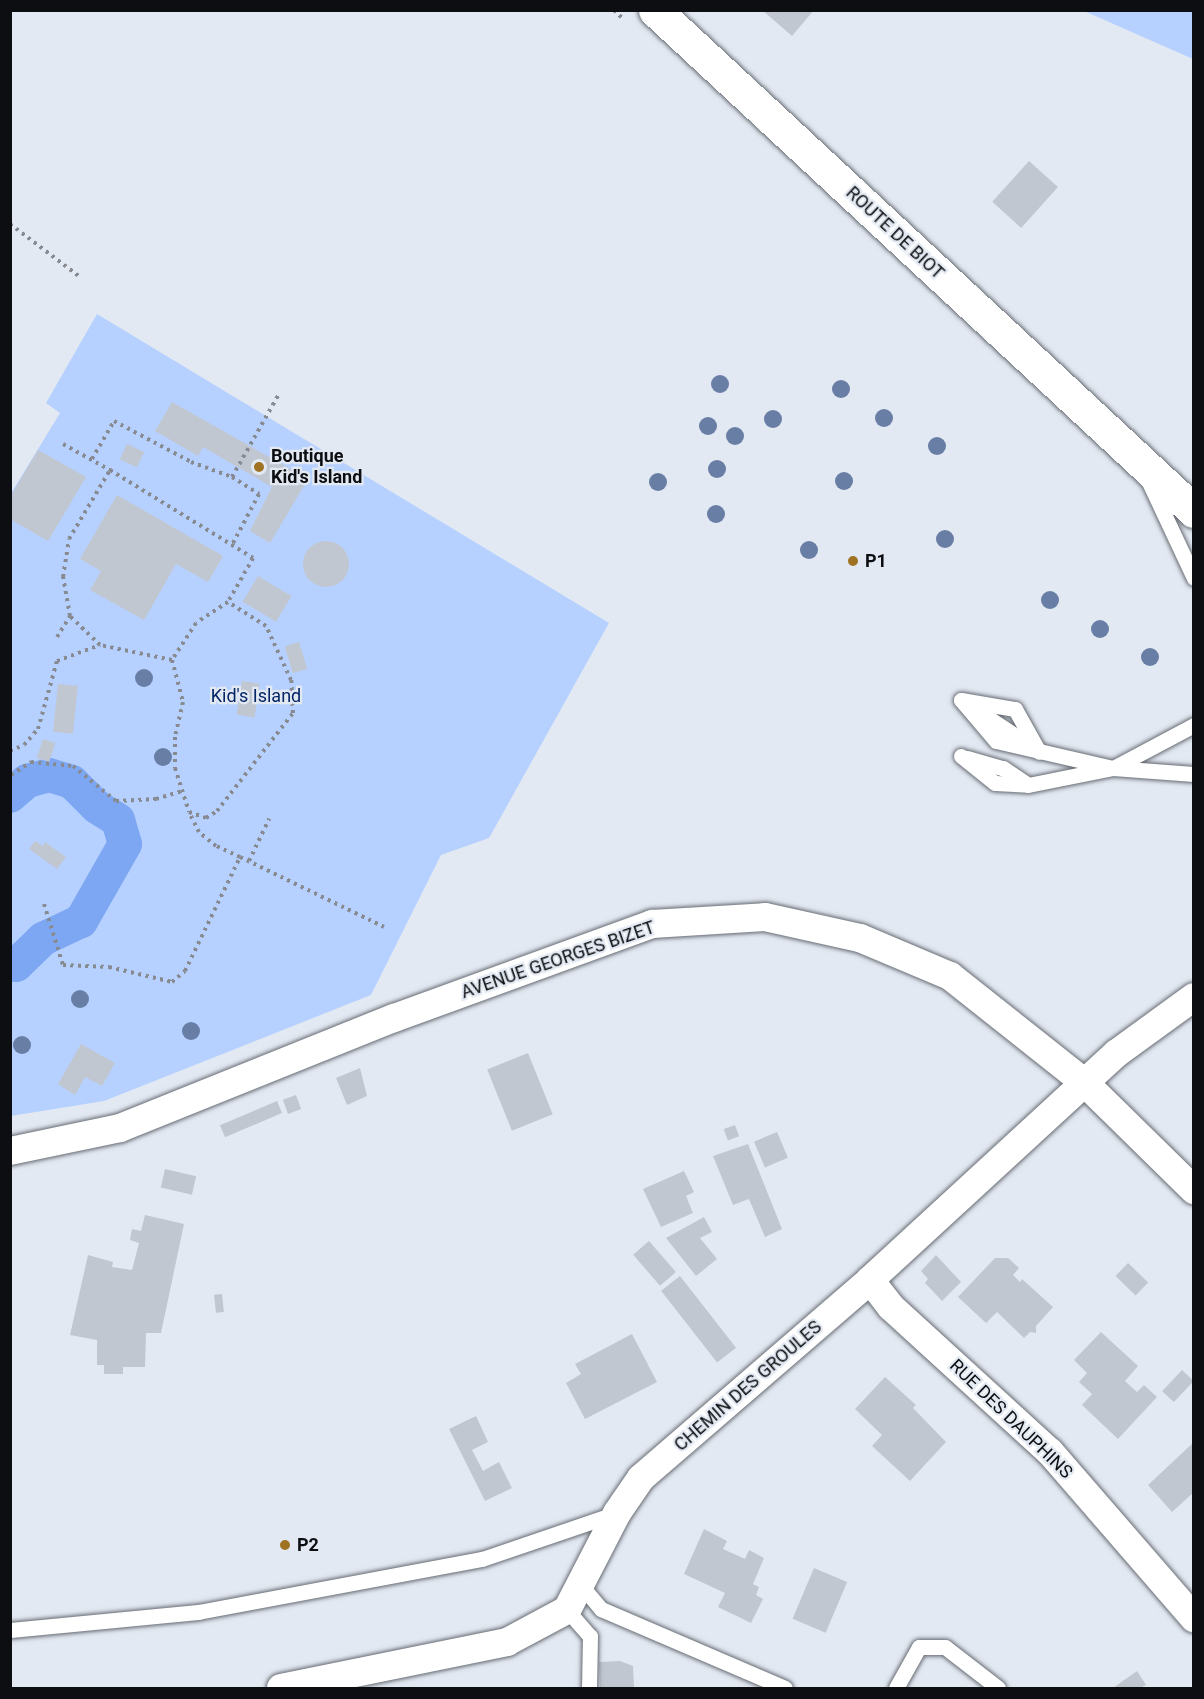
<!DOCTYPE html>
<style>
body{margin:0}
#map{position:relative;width:1204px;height:1699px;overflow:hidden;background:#e3e9f2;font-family:Roboto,sans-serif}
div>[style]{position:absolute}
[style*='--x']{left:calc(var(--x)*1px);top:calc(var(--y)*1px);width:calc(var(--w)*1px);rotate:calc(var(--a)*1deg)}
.green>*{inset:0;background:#b6d1ff}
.canal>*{height:34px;margin:-17px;padding:0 17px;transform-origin:17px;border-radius:17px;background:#7da7f2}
.building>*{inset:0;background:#c1c7d0;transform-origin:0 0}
.round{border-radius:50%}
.path>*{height:4px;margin-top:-2px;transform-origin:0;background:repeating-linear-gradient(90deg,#878b91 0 3px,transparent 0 7.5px)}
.roads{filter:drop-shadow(0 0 2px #676c74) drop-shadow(0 0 2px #676c74)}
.lane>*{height:15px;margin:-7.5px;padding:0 7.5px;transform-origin:7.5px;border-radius:7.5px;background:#fff}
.street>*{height:28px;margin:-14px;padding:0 14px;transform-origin:14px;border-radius:14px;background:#fff}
.secondary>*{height:33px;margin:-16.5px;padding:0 16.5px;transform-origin:16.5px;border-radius:16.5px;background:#fff}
.trees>*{width:18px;height:18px;margin:-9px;border-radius:50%;background:#687ea5}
.dots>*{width:16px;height:16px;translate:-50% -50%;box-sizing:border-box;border:3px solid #e3e9f2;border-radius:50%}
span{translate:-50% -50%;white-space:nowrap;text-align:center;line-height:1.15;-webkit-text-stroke:4.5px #e3e9f2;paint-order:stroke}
.street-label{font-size:18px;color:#0c0e11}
.poi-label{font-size:18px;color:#0c0e11;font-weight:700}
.left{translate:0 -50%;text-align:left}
.park-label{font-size:18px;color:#042666}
.frame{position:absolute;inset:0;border:12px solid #0c0e11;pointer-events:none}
</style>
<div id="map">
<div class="green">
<div style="clip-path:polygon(1084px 11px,1193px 11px,1193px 59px)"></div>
<div style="clip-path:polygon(97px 314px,609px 623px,489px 838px,441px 855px,371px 995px,104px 1101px,11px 1116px,10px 495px,60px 413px,46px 403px)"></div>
</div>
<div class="canal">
<div style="--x:10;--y:796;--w:23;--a:-41"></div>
<div style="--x:27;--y:781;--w:23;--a:-15"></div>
<div style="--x:49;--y:775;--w:24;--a:17"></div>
<div style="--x:72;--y:782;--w:35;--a:45"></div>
<div style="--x:97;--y:807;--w:25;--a:32"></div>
<div style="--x:118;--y:820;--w:25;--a:74"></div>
<div style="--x:125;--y:844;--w:89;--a:119.7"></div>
<div style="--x:81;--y:921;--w:42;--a:154.7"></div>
<div style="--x:43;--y:939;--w:37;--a:136"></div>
<div style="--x:16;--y:965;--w:6;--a:-171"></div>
</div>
<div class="building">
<div style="clip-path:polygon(762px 10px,814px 10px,792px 36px)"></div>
<div style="left:1029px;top:161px;width:39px;height:55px;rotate:42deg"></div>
<div style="clip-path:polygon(172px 402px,308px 479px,270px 543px,250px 531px,272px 487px,203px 447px,198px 456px,155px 431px)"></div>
<div style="left:127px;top:444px;width:19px;height:17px;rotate:25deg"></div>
<div style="clip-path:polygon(38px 450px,86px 477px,48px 541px,10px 519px,10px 497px)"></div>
<div style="clip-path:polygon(117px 495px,223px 556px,208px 582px,176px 564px,144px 620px,90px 590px,101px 571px,80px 559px)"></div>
<div class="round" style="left:303px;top:541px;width:46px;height:46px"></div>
<div style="left:258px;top:576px;width:39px;height:30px;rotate:31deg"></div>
<div style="left:299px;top:642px;width:28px;height:15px;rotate:73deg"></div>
<div style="left:242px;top:681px;width:18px;height:34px;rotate:9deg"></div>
<div style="left:58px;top:684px;width:20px;height:48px;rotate:6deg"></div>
<div style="left:43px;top:739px;width:13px;height:20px;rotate:18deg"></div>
<div style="clip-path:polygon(35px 841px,43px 846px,45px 842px,66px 857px,57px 869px,29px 849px)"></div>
<div style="clip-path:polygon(81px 1044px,115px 1063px,102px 1086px,85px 1077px,75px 1095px,58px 1084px)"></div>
<div style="left:528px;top:1053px;width:66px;height:44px;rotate:68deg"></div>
<div style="clip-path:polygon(360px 1068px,367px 1096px,347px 1105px,336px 1078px)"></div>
<div style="left:296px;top:1095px;width:15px;height:14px;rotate:70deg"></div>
<div style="left:277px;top:1101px;width:13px;height:62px;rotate:67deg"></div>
<div style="left:735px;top:1125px;width:12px;height:12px;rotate:70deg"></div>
<div style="left:777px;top:1132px;width:28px;height:25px;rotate:67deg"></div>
<div style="clip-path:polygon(748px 1144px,782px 1229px,765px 1237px,749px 1199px,733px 1205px,713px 1156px)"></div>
<div style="left:165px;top:1169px;width:32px;height:19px;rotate:13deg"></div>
<div style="clip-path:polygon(684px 1171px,694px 1192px,686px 1196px,693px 1213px,661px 1227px,643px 1189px)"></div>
<div style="clip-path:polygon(145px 1215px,184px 1224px,161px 1333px,146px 1333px,145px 1367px,123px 1367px,123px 1374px,104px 1374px,104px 1365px,97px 1365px,97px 1340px,70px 1335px,88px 1255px,113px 1262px,112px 1267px,132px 1270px,139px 1243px,130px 1240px,132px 1229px,141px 1231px)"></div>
<div style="clip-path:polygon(704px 1217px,712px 1232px,700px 1238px,717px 1259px,696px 1276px,666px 1238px)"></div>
<div style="left:649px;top:1241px;width:41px;height:21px;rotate:49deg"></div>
<div style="clip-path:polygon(936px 1255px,961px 1282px,942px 1301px,925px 1283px,928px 1279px,921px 1271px)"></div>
<div style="clip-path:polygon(995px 1258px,1008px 1258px,1019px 1268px,1013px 1275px,1020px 1282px,1022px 1279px,1053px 1307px,1036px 1326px,1036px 1333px,1030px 1332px,1024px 1338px,997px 1312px,986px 1323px,958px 1297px)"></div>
<div style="left:1128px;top:1263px;width:28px;height:18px;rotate:44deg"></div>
<div style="left:680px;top:1276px;width:91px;height:24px;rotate:52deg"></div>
<div style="left:222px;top:1294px;width:18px;height:8px;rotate:84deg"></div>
<div style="clip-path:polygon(1101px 1332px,1138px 1366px,1125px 1381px,1137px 1392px,1144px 1385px,1157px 1397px,1118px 1439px,1082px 1405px,1092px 1394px,1079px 1382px,1087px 1373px,1074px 1360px)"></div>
<div style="clip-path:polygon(632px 1334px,657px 1382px,585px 1419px,566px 1383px,581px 1374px,575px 1364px)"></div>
<div style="left:1182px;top:1370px;width:16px;height:29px;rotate:43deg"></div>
<div style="clip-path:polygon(885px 1377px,916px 1405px,913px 1408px,946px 1442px,910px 1481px,872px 1446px,882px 1435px,855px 1409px)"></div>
<div style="clip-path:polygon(476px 1416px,488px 1442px,472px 1450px,483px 1471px,499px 1462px,512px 1488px,485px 1501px,449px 1429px)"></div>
<div style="clip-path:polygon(1194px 1442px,1194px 1492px,1172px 1512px,1148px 1485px)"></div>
<div style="clip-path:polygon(704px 1529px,727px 1541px,723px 1549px,745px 1559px,749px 1550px,764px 1558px,753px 1584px,759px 1587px,756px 1595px,763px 1599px,751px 1623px,718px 1607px,725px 1593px,684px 1574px)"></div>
<div style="left:814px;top:1568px;width:36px;height:55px;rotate:23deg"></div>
<div style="clip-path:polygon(620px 1661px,633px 1666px,634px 1688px,600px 1688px,599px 1662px)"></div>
<div style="clip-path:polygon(1137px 1671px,1146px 1685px,1140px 1688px,1113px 1688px)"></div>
</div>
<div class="path">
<div style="--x:614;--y:10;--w:11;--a:45"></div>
<div style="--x:10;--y:224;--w:88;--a:37.1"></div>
<div style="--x:63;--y:444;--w:54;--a:29"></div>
<div style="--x:92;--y:459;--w:44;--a:-59.9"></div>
<div style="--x:114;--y:421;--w:87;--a:28"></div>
<div style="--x:191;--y:462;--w:44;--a:20.1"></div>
<div style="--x:232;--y:477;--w:32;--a:32"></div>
<div style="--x:259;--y:494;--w:58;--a:117.9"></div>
<div style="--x:232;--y:477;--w:95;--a:-60.5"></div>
<div style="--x:57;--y:637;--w:25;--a:-58"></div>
<div style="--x:172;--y:660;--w:74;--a:-168.2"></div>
<div style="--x:100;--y:645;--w:42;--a:-136"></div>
<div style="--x:70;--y:616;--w:40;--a:-100"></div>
<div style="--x:63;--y:577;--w:38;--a:-81"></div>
<div style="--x:69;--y:539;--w:80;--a:-59.3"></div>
<div style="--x:110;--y:470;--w:168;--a:31.6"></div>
<div style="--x:253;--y:558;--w:51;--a:119.6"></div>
<div style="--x:228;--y:602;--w:38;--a:147"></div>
<div style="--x:196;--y:623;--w:44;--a:123"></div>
<div style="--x:172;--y:660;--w:43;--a:75.3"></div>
<div style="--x:183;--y:702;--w:36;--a:103"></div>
<div style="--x:175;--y:737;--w:31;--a:90"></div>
<div style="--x:175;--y:768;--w:46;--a:72.3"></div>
<div style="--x:189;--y:812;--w:18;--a:19"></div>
<div style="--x:206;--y:818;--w:13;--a:-32"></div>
<div style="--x:217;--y:811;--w:124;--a:-52.2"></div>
<div style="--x:293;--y:713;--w:33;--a:-93"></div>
<div style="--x:291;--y:680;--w:60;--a:-114.8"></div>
<div style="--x:266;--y:626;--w:45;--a:-147.7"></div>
<div style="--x:10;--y:751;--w:15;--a:-23"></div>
<div style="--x:24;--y:745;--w:21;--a:-49"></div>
<div style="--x:38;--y:729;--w:71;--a:-74.4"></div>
<div style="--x:57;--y:661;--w:46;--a:-20.4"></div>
<div style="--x:11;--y:775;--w:24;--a:-33"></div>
<div style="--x:31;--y:762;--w:42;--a:5.4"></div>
<div style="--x:73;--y:766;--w:55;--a:39.1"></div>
<div style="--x:116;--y:801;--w:40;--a:-2.9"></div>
<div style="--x:156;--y:799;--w:27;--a:-17"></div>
<div style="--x:240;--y:857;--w:160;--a:25.9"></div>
<div style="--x:249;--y:861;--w:47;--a:-64.5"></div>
<div style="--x:44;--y:904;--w:64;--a:72.7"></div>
<div style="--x:63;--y:965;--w:46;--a:2.5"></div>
<div style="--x:109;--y:967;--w:65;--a:13.4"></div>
<div style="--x:172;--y:982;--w:17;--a:-40"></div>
<div style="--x:185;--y:971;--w:127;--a:-64.2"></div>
<div style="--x:240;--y:857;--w:26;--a:-155"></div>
<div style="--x:216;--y:846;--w:22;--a:-141"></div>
<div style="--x:199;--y:832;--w:22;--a:-117"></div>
</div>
<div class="roads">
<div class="lane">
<div style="--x:1149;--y:482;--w:106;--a:64.9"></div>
<div style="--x:961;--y:700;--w:54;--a:49.5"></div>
<div style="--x:996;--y:741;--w:120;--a:13"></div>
<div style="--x:1113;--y:768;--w:81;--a:4.2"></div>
<div style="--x:961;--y:700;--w:55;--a:9.5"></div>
<div style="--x:1015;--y:709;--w:49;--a:60.8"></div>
<div style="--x:969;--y:705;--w:78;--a:33.5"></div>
<div style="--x:961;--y:756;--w:43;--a:38.5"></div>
<div style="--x:995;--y:783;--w:33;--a:3"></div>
<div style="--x:1028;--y:785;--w:87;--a:-11.3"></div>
<div style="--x:1113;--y:768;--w:92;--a:-28"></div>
<div style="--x:967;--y:758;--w:37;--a:16"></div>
<div style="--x:1003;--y:768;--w:29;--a:34"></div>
<div style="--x:580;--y:1584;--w:33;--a:50"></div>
<div style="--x:601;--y:1609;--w:200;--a:23.2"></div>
<div style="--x:567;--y:1610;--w:35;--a:49"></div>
<div style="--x:590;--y:1636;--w:52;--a:91.1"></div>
<div style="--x:10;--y:1630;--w:189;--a:-5.5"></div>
<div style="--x:198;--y:1612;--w:289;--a:-10.6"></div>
<div style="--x:482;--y:1559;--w:143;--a:-18.8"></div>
<div style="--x:896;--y:1688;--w:47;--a:-60.7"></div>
<div style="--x:919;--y:1647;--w:26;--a:0"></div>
<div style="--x:945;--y:1647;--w:67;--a:37.7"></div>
</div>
<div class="street">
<div style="--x:10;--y:1151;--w:112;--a:-11.8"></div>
<div style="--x:120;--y:1128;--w:295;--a:-21.9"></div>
<div style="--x:394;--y:1018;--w:275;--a:-20"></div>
<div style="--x:652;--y:924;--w:113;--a:-3.5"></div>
<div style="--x:765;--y:917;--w:97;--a:12.5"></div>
<div style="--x:860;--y:938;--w:98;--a:22.9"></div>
<div style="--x:950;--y:976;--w:172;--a:38.4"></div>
<div style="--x:1085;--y:1083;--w:153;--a:44.5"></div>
<div style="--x:870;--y:1280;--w:34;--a:52"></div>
<div style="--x:891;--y:1307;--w:215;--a:42.4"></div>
<div style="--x:1050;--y:1452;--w:220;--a:49.1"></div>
<div style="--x:281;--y:1688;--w:231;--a:-11.5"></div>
<div style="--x:507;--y:1642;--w:68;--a:-28.1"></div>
<div style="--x:567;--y:1610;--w:109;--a:-62.7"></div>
<div style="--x:617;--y:1513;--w:42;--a:-55.6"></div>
<div style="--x:641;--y:1478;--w:303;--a:-40.8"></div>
<div style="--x:870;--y:1280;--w:335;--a:-42.6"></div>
<div style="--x:1117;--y:1053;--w:95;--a:-36"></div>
</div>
<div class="secondary">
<div style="--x:655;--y:10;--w:736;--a:42.91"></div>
</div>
</div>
<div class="trees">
<div style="left:720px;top:384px"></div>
<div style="left:841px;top:389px"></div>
<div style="left:884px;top:418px"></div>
<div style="left:773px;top:419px"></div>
<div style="left:708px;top:426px"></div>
<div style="left:735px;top:436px"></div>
<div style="left:937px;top:446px"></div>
<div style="left:717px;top:469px"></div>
<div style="left:844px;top:481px"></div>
<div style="left:658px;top:482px"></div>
<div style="left:716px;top:514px"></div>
<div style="left:945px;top:539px"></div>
<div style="left:809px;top:550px"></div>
<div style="left:1050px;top:600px"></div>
<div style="left:1100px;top:629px"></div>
<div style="left:1150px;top:657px"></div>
<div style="left:144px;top:678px"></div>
<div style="left:163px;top:757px"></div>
<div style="left:80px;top:999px"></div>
<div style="left:191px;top:1031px"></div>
<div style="left:22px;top:1045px"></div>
</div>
<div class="dots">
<div style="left:259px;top:467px;background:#9f7323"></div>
<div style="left:853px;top:561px;background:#9f7323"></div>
<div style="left:285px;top:1545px;background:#9f7323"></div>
</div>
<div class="street-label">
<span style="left:895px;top:233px;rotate:43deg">ROUTE DE BIOT</span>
<span style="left:558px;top:960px;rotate:-19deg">AVENUE GEORGES BIZET</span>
<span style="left:748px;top:1386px;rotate:-41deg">CHEMIN DES GROULES</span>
<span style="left:1011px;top:1419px;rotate:44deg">RUE DES DAUPHINS</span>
</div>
<div class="poi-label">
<span class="left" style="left:271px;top:467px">Boutique<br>Kid's Island</span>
<span class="left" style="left:865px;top:561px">P1</span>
<span class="left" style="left:297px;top:1545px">P2</span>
</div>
<div class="park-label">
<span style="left:256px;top:696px">Kid's Island</span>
</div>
<div class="frame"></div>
</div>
